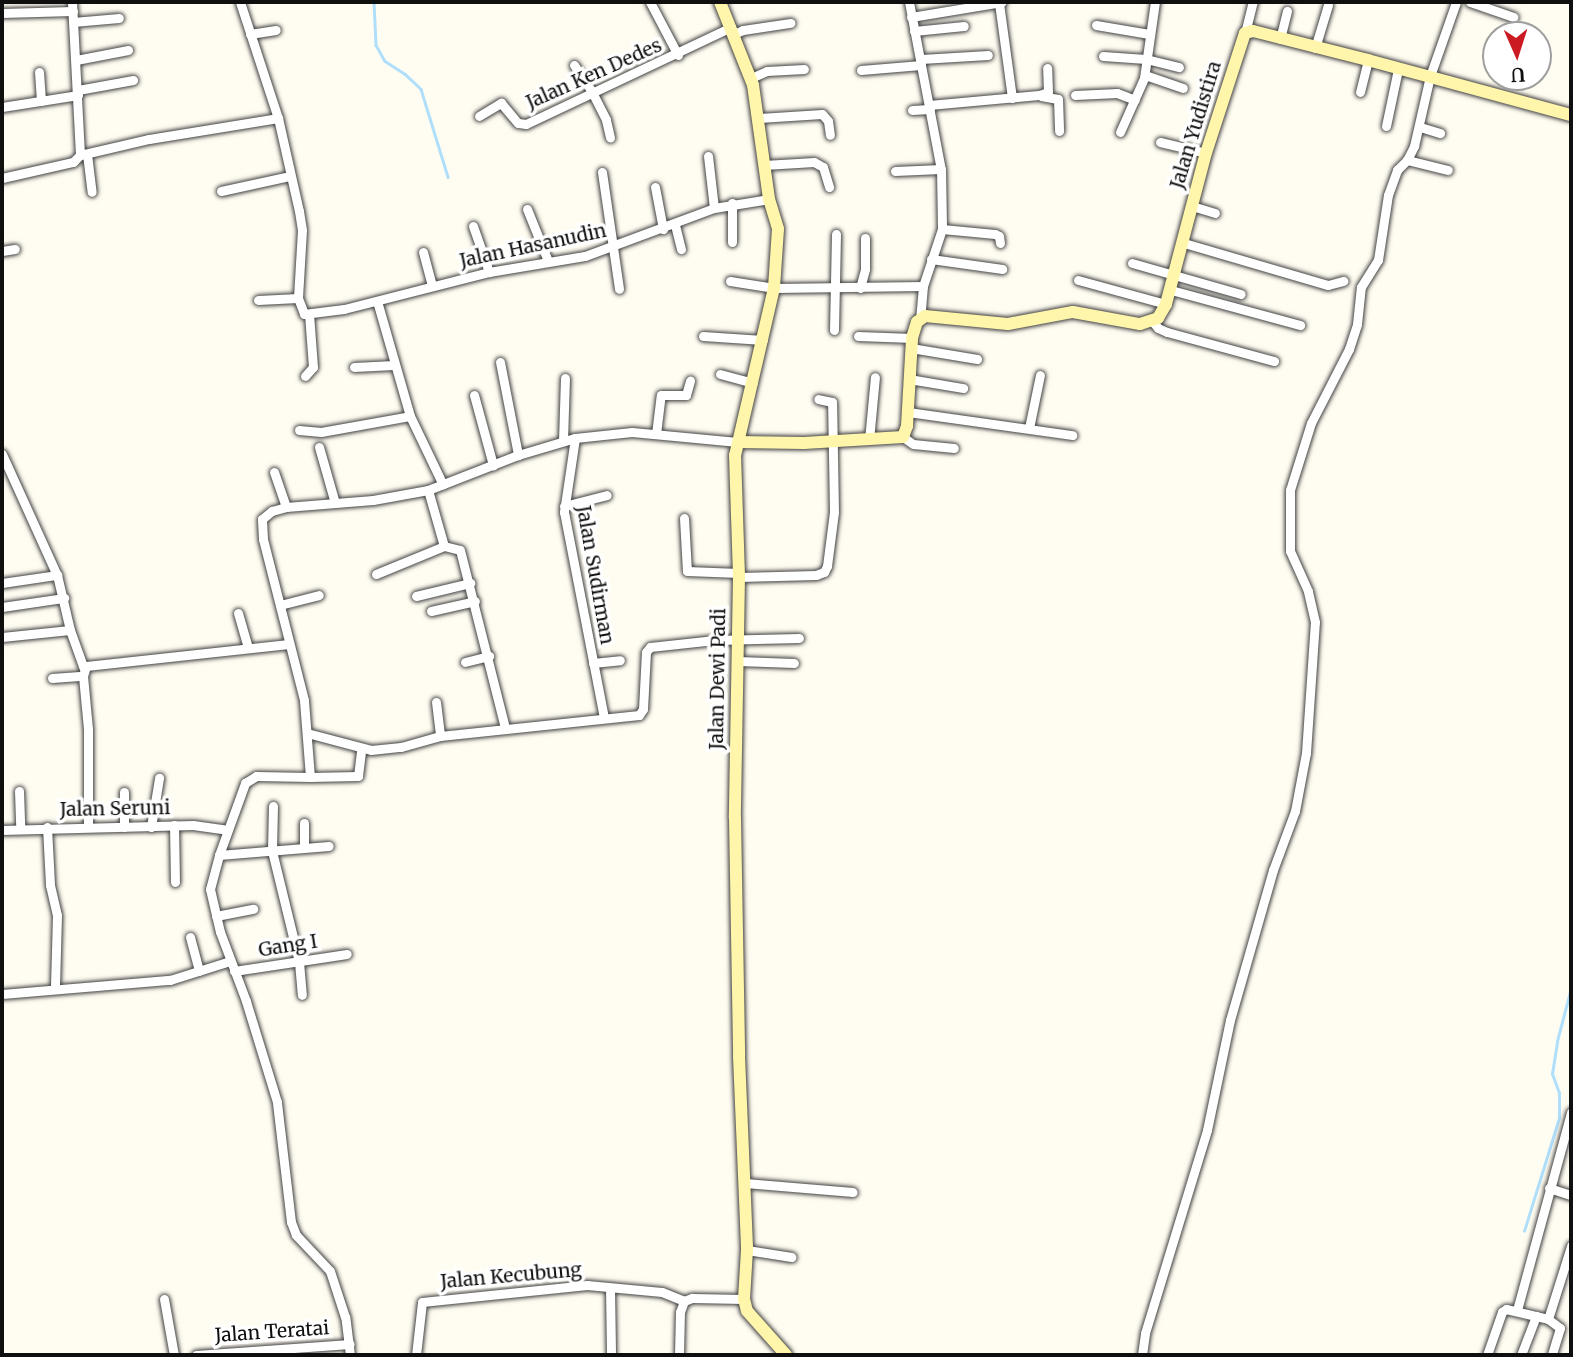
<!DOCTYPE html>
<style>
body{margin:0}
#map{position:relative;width:1573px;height:1357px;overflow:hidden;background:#fffcf1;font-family:Merriweather,serif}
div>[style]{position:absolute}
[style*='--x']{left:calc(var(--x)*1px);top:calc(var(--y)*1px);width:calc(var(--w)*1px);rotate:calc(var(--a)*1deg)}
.stream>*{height:2.5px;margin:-1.25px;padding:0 1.25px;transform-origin:1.25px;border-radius:1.25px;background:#b0dffb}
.roads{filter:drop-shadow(0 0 2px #424242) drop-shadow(0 0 2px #424242)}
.street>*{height:9px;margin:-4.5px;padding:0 4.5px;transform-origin:4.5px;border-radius:4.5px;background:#fff}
.secondary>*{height:12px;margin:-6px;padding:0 6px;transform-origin:6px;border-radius:6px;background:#fff6ac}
span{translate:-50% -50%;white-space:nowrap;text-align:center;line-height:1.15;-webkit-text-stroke:7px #fff;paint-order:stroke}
.street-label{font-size:19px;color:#0f0f0f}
.frame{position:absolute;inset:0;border:4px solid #0f0f0f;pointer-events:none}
.north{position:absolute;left:1482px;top:21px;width:70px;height:70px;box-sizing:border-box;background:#fff;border:2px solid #9f9f9f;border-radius:50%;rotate:177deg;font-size:19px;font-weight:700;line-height:28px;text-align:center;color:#0f0f0f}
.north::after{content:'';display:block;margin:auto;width:24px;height:32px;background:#cc1a22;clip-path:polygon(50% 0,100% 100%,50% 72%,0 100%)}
</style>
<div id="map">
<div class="stream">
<div style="--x:374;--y:2;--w:43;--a:87.3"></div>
<div style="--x:376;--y:45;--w:18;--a:61"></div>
<div style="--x:385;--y:61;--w:24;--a:33"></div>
<div style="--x:405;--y:74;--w:22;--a:43"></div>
<div style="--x:421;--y:89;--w:92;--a:72.9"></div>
<div style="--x:1524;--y:1231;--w:118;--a:-72.8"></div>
<div style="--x:1559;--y:1118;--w:25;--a:-90"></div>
<div style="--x:1559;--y:1093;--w:20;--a:-110"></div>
<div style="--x:1552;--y:1074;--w:33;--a:-81"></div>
<div style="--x:1557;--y:1041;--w:55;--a:-75.2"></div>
</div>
<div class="roads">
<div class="street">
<div style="--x:72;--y:2;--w:153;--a:87"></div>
<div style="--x:240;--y:2;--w:122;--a:71.9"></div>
<div style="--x:278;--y:118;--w:95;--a:77.3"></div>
<div style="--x:299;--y:211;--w:19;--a:81"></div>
<div style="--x:302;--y:230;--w:68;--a:93.4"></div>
<div style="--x:298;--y:298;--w:17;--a:69"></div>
<div style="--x:304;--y:314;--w:40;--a:-7.1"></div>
<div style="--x:344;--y:309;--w:150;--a:-14.3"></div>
<div style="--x:489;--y:272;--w:97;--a:-9.5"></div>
<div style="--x:585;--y:256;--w:138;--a:-20.4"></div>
<div style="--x:714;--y:208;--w:56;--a:-9.3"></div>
<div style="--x:650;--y:2;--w:60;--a:62.2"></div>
<div style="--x:909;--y:2;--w:170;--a:79.2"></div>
<div style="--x:941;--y:169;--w:60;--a:89"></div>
<div style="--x:942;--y:229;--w:60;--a:108.4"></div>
<div style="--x:923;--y:286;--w:32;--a:95"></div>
<div style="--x:1470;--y:2;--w:46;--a:19.2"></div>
<div style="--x:999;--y:3;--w:96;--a:82.2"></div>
<div style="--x:2;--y:13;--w:71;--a:-1.6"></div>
<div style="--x:911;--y:17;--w:92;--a:-9.4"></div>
<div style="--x:73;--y:22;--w:46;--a:-5"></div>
<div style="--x:1096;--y:25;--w:54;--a:9.6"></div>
<div style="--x:914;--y:31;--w:50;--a:-5.7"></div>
<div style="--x:1245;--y:33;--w:32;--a:-76"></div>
<div style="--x:250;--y:34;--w:26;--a:-9"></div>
<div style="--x:734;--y:34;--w:10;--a:-24"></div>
<div style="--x:743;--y:30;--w:48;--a:-8.5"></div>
<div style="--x:1280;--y:39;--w:29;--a:-76"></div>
<div style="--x:1315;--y:48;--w:45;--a:-73.2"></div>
<div style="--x:1103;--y:56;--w:43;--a:4"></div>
<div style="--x:1146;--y:59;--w:34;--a:14"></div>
<div style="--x:921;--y:59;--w:67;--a:-3.4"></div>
<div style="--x:76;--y:60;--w:53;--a:-10.9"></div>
<div style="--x:574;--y:65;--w:32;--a:56"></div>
<div style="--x:592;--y:92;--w:31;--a:63"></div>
<div style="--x:606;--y:120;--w:18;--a:77"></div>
<div style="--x:861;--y:70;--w:60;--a:-4.8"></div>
<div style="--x:39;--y:72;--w:29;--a:86"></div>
<div style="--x:1145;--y:75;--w:40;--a:18.9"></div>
<div style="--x:751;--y:78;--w:17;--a:-24"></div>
<div style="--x:767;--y:71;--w:37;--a:-3"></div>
<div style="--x:78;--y:90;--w:56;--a:-10.3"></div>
<div style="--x:1360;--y:92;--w:33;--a:-76"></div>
<div style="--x:1075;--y:95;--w:42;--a:-2.7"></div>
<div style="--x:1117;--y:93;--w:19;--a:21"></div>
<div style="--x:1041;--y:96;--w:17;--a:10"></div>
<div style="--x:1058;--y:99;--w:32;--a:88"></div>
<div style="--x:929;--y:105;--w:110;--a:-5.2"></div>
<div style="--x:1039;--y:95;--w:9;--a:-18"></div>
<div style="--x:1048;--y:92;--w:24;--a:-92"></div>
<div style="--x:2;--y:107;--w:77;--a:-9"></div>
<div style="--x:912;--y:110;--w:18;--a:-3"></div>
<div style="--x:479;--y:116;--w:26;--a:-31"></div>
<div style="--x:501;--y:103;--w:26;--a:50"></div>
<div style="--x:518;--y:123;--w:8;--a:7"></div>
<div style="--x:526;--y:124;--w:227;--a:-25.3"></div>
<div style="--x:759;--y:118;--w:63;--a:-3.6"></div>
<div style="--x:822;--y:114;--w:9;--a:49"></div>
<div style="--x:828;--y:121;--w:14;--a:82"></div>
<div style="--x:1386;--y:126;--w:58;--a:-78.1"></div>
<div style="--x:1420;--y:127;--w:21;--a:17"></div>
<div style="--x:1120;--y:132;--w:59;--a:-66"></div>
<div style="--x:1144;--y:78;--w:77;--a:-81.8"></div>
<div style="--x:1160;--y:142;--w:47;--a:13.4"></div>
<div style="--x:87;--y:154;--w:38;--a:83"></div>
<div style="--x:80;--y:155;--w:71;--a:-13.1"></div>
<div style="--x:149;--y:139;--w:131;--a:-9.2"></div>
<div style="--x:708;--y:156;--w:52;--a:83.4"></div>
<div style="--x:1407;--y:160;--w:42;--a:13.7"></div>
<div style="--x:764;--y:165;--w:50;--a:-3.4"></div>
<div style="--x:814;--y:162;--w:10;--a:29"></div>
<div style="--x:823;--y:167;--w:21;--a:73"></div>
<div style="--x:895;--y:171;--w:46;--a:-2.5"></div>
<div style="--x:602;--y:172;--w:118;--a:81.7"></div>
<div style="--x:2;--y:178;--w:73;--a:-12.7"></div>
<div style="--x:73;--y:162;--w:10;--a:-45"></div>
<div style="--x:655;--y:187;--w:43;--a:79.2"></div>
<div style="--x:221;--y:191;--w:71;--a:-12.3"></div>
<div style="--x:1192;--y:206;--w:24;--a:17"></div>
<div style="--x:527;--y:209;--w:56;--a:68"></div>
<div style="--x:675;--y:225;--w:25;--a:76"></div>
<div style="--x:473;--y:226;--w:49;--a:70.8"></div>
<div style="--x:942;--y:229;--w:53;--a:5.4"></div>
<div style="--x:995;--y:234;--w:4;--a:27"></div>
<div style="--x:999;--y:236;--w:7;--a:82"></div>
<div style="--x:732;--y:242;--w:39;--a:-90"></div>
<div style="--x:1184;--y:243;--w:150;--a:16.3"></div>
<div style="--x:1328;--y:285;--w:16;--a:-15"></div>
<div style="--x:2;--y:251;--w:13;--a:-9"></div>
<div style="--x:423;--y:252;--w:35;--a:75"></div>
<div style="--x:931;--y:259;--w:72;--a:8"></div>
<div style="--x:1132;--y:263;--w:113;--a:15.9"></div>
<div style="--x:1078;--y:280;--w:91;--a:15.3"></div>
<div style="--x:730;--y:281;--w:45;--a:9"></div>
<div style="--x:774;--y:288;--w:149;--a:-0.8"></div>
<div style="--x:860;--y:288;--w:20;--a:-75"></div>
<div style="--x:865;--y:269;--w:31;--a:-90"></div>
<div style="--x:1171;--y:290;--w:134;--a:15.2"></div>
<div style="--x:258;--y:300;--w:40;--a:-2.9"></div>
<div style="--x:377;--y:301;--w:120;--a:74"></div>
<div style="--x:410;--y:416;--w:76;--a:64.4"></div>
<div style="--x:1153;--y:322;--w:8;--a:50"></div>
<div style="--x:1158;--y:328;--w:10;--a:24"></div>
<div style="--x:1167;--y:332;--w:111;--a:15.2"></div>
<div style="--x:834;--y:330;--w:96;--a:-88.8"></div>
<div style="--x:703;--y:336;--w:60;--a:3.8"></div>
<div style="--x:858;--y:336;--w:54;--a:2.1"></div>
<div style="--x:911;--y:348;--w:67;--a:9.5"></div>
<div style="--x:500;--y:362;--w:95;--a:79"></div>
<div style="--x:354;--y:367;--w:40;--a:-2.9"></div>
<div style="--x:720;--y:374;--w:34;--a:15"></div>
<div style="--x:305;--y:376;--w:12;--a:-48"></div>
<div style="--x:313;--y:367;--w:53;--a:-94.3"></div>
<div style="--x:909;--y:379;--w:55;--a:9.5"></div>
<div style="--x:474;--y:395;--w:73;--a:74.8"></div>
<div style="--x:908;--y:412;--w:166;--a:8"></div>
<div style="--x:1029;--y:428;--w:54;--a:-78.3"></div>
<div style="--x:299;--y:430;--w:22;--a:5"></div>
<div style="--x:321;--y:432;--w:90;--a:-10.2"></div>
<div style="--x:656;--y:434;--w:39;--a:-83"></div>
<div style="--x:661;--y:395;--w:25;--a:0"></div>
<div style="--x:686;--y:395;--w:15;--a:-74"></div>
<div style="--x:903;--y:437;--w:12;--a:35"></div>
<div style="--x:913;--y:444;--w:41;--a:5.6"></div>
<div style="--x:575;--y:438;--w:75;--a:98.5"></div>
<div style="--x:564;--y:512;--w:209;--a:79"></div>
<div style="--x:869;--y:440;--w:63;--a:-84.6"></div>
<div style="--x:563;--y:441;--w:63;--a:-88.2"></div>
<div style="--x:319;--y:447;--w:58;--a:74.1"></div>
<div style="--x:2;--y:454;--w:133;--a:65.6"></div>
<div style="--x:57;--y:575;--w:57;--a:76.7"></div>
<div style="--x:70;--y:630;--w:41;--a:70.3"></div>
<div style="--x:274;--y:472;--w:37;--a:71"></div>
<div style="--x:428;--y:490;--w:58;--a:74.1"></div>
<div style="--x:444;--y:546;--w:16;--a:14"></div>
<div style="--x:460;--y:550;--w:184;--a:75.8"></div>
<div style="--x:564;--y:506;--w:44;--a:-14.3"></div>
<div style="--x:684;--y:518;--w:53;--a:86.8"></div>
<div style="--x:687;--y:571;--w:52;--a:2.2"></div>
<div style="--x:376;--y:574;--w:74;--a:-22.4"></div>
<div style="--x:739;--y:577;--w:77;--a:-1.5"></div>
<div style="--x:816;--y:575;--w:9;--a:-21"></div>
<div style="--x:824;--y:572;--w:7;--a:-63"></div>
<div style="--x:827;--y:566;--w:54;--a:-82.6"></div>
<div style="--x:834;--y:512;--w:110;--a:-91"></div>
<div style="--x:832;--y:402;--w:14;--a:-168"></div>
<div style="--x:2;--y:583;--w:56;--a:-8.3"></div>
<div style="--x:416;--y:596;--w:56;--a:-13.5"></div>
<div style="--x:280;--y:605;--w:40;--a:-14.4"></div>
<div style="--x:2;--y:607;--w:63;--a:-8.3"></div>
<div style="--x:431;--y:611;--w:45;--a:-12.8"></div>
<div style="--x:238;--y:613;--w:36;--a:74"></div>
<div style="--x:2;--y:637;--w:68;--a:-5.9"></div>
<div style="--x:738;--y:661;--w:56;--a:2"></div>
<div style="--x:465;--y:662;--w:25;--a:-14"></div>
<div style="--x:593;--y:663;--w:27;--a:-6"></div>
<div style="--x:52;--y:678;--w:31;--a:-4"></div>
<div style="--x:436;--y:702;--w:34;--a:83"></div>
<div style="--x:307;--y:733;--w:66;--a:14.9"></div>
<div style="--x:371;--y:750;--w:30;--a:-6"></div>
<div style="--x:401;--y:747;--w:41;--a:-15.8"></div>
<div style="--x:440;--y:736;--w:200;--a:-6"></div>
<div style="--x:639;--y:715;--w:7;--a:-56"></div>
<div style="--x:643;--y:709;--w:57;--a:-87"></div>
<div style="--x:646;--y:652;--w:6;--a:-51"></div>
<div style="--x:650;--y:647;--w:65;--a:-6.1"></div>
<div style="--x:715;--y:640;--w:84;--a:-1.4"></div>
<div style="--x:310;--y:777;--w:48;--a:-1.2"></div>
<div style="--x:358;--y:776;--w:26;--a:-83"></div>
<div style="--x:19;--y:791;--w:38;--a:88"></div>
<div style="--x:273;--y:806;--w:45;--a:91.3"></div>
<div style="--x:272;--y:851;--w:114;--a:76.3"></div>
<div style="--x:299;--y:962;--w:33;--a:85"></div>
<div style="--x:174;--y:825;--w:57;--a:89"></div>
<div style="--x:47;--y:827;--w:58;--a:87"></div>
<div style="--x:50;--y:885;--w:31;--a:77"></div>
<div style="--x:57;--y:915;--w:73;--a:91.6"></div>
<div style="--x:88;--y:827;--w:98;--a:-90"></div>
<div style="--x:88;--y:729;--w:53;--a:-95.4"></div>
<div style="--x:83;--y:676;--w:10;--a:-73"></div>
<div style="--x:86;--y:666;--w:204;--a:-6.2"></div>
<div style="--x:124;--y:827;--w:35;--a:-90"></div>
<div style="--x:151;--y:827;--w:50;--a:-80.7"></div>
<div style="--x:2;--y:830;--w:191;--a:-1.5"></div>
<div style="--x:193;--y:825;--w:34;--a:8"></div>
<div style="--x:304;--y:847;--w:24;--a:-90"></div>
<div style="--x:219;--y:855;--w:110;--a:-4.7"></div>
<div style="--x:216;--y:916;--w:38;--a:-11"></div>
<div style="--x:190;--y:937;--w:35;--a:75"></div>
<div style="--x:234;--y:971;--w:114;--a:-8.6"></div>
<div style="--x:2;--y:994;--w:169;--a:-4.8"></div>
<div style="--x:170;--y:980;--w:63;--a:-17.6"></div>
<div style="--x:745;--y:1183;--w:108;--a:4.8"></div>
<div style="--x:1549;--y:1188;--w:23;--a:18"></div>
<div style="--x:747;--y:1250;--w:45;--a:9"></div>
<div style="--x:610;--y:1288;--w:67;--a:89.1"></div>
<div style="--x:164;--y:1299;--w:57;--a:79.9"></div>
<div style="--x:1517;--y:1310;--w:205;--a:-74.7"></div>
<div style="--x:1548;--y:1319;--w:77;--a:-72.5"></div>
<div style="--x:196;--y:1355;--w:154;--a:-4.1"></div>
<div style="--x:350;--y:1355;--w:38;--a:-97"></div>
<div style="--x:345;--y:1317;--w:48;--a:-108.1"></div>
<div style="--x:330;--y:1271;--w:50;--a:-133.4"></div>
<div style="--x:296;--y:1235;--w:14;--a:-111"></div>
<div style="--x:291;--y:1222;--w:121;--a:-96.7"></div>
<div style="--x:277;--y:1102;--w:106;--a:-107.1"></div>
<div style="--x:246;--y:1001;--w:74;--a:-110.6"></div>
<div style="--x:220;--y:932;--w:44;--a:-103.1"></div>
<div style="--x:210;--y:889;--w:35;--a:-75"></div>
<div style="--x:219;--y:855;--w:77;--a:-70.1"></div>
<div style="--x:245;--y:783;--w:13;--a:-32"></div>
<div style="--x:256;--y:776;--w:54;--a:1.1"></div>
<div style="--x:310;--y:777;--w:77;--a:-94.5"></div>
<div style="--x:304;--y:700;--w:166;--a:-104.3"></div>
<div style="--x:263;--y:539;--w:20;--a:-93"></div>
<div style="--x:262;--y:519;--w:13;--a:-39"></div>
<div style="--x:272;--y:511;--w:15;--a:-16"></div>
<div style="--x:286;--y:507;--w:87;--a:-4.6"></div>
<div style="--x:373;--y:500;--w:56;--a:-10.3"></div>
<div style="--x:428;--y:490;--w:97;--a:-21.3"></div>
<div style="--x:518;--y:455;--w:59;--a:-16.6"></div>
<div style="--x:575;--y:438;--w:57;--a:-6"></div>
<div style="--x:632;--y:432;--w:106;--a:5.4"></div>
<div style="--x:416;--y:1355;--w:53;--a:-83.5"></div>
<div style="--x:422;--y:1302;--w:166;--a:-5.9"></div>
<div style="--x:587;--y:1285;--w:75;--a:5.3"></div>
<div style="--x:662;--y:1292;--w:24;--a:22"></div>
<div style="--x:679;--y:1355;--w:43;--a:-88.7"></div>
<div style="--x:680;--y:1312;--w:12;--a:-70"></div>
<div style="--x:684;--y:1301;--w:9;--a:-21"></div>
<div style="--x:692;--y:1298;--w:52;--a:1.1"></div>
<div style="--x:1142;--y:1355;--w:22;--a:-82"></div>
<div style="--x:1145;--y:1333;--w:212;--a:-73"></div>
<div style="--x:1207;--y:1130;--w:112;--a:-78.2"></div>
<div style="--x:1230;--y:1020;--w:156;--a:-74"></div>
<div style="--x:1273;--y:870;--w:63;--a:-69.6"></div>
<div style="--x:1295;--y:811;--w:59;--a:-79.3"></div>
<div style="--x:1306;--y:753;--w:131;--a:-86.1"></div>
<div style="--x:1315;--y:622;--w:32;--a:-103"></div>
<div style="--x:1308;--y:591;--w:44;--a:-114.2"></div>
<div style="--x:1290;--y:551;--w:61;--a:-90"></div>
<div style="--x:1290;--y:490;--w:70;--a:-72.6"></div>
<div style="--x:1311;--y:423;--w:83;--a:-62.8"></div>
<div style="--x:1349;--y:349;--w:26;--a:-72"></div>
<div style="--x:1357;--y:324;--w:37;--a:-84"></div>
<div style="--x:1361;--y:287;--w:32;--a:-58"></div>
<div style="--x:1378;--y:260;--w:66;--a:-81.3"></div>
<div style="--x:1388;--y:195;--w:27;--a:-70"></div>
<div style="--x:1397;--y:170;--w:14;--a:-45"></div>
<div style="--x:1407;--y:160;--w:16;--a:-63"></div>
<div style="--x:1414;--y:146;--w:72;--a:-77.1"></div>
<div style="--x:1430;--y:76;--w:78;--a:-70.6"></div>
<div style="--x:1487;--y:1355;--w:46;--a:-70.8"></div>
<div style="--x:1502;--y:1312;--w:5;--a:-37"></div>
<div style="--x:1506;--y:1309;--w:43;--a:13.4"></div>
<div style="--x:1548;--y:1319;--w:15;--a:37"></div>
<div style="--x:1560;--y:1328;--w:28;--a:107"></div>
<div style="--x:1521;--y:1355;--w:42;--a:-69"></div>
</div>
<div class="secondary">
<div style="--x:720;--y:2;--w:89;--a:68.3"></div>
<div style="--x:753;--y:85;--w:115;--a:82"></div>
<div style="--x:769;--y:199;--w:31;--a:73"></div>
<div style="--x:778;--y:229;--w:59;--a:93.9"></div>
<div style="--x:774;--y:288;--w:171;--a:103.1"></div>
<div style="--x:735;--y:455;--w:122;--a:88.1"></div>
<div style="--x:739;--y:577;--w:241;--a:91"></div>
<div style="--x:735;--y:818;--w:238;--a:89"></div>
<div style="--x:739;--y:1056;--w:194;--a:87.6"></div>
<div style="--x:747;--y:1250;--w:49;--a:93.5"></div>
<div style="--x:744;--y:1299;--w:12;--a:76"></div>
<div style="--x:747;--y:1311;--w:59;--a:48.4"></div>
<div style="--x:738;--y:442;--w:66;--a:0.9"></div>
<div style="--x:804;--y:443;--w:99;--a:-3.5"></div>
<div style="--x:903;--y:437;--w:12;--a:-70"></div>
<div style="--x:907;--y:426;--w:88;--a:-86.7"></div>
<div style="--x:912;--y:338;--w:17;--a:-73"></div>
<div style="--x:917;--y:322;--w:10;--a:-37"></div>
<div style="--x:925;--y:316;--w:83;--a:5.5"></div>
<div style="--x:1008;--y:324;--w:66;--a:-10.5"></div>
<div style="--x:1073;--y:312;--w:68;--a:10.2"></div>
<div style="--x:1140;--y:324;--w:19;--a:-18"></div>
<div style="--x:1158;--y:318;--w:16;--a:-60"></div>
<div style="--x:1166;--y:304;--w:156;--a:-75.2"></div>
<div style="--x:1206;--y:153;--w:126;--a:-72"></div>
<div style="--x:1245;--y:33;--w:8;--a:-14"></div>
<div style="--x:1253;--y:31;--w:119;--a:14.2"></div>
<div style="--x:1368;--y:60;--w:210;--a:15.2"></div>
</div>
</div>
<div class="street-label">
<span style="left:594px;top:74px;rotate:-24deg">Jalan Ken Dedes</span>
<span style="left:1196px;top:125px;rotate:-73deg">Jalan Yudistira</span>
<span style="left:533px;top:246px;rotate:-12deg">Jalan Hasanudin</span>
<span style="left:595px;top:575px;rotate:80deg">Jalan Sudirman</span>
<span style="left:718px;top:679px;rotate:-89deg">Jalan Dewi Padi</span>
<span style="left:115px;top:809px;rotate:-1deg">Jalan Seruni</span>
<span style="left:288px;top:946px;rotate:-9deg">Gang I</span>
<span style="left:511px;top:1276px;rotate:-5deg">Jalan Kecubung</span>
<span style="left:272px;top:1332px;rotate:-4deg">Jalan Teratai</span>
</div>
<div class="frame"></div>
<div class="north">U</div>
</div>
